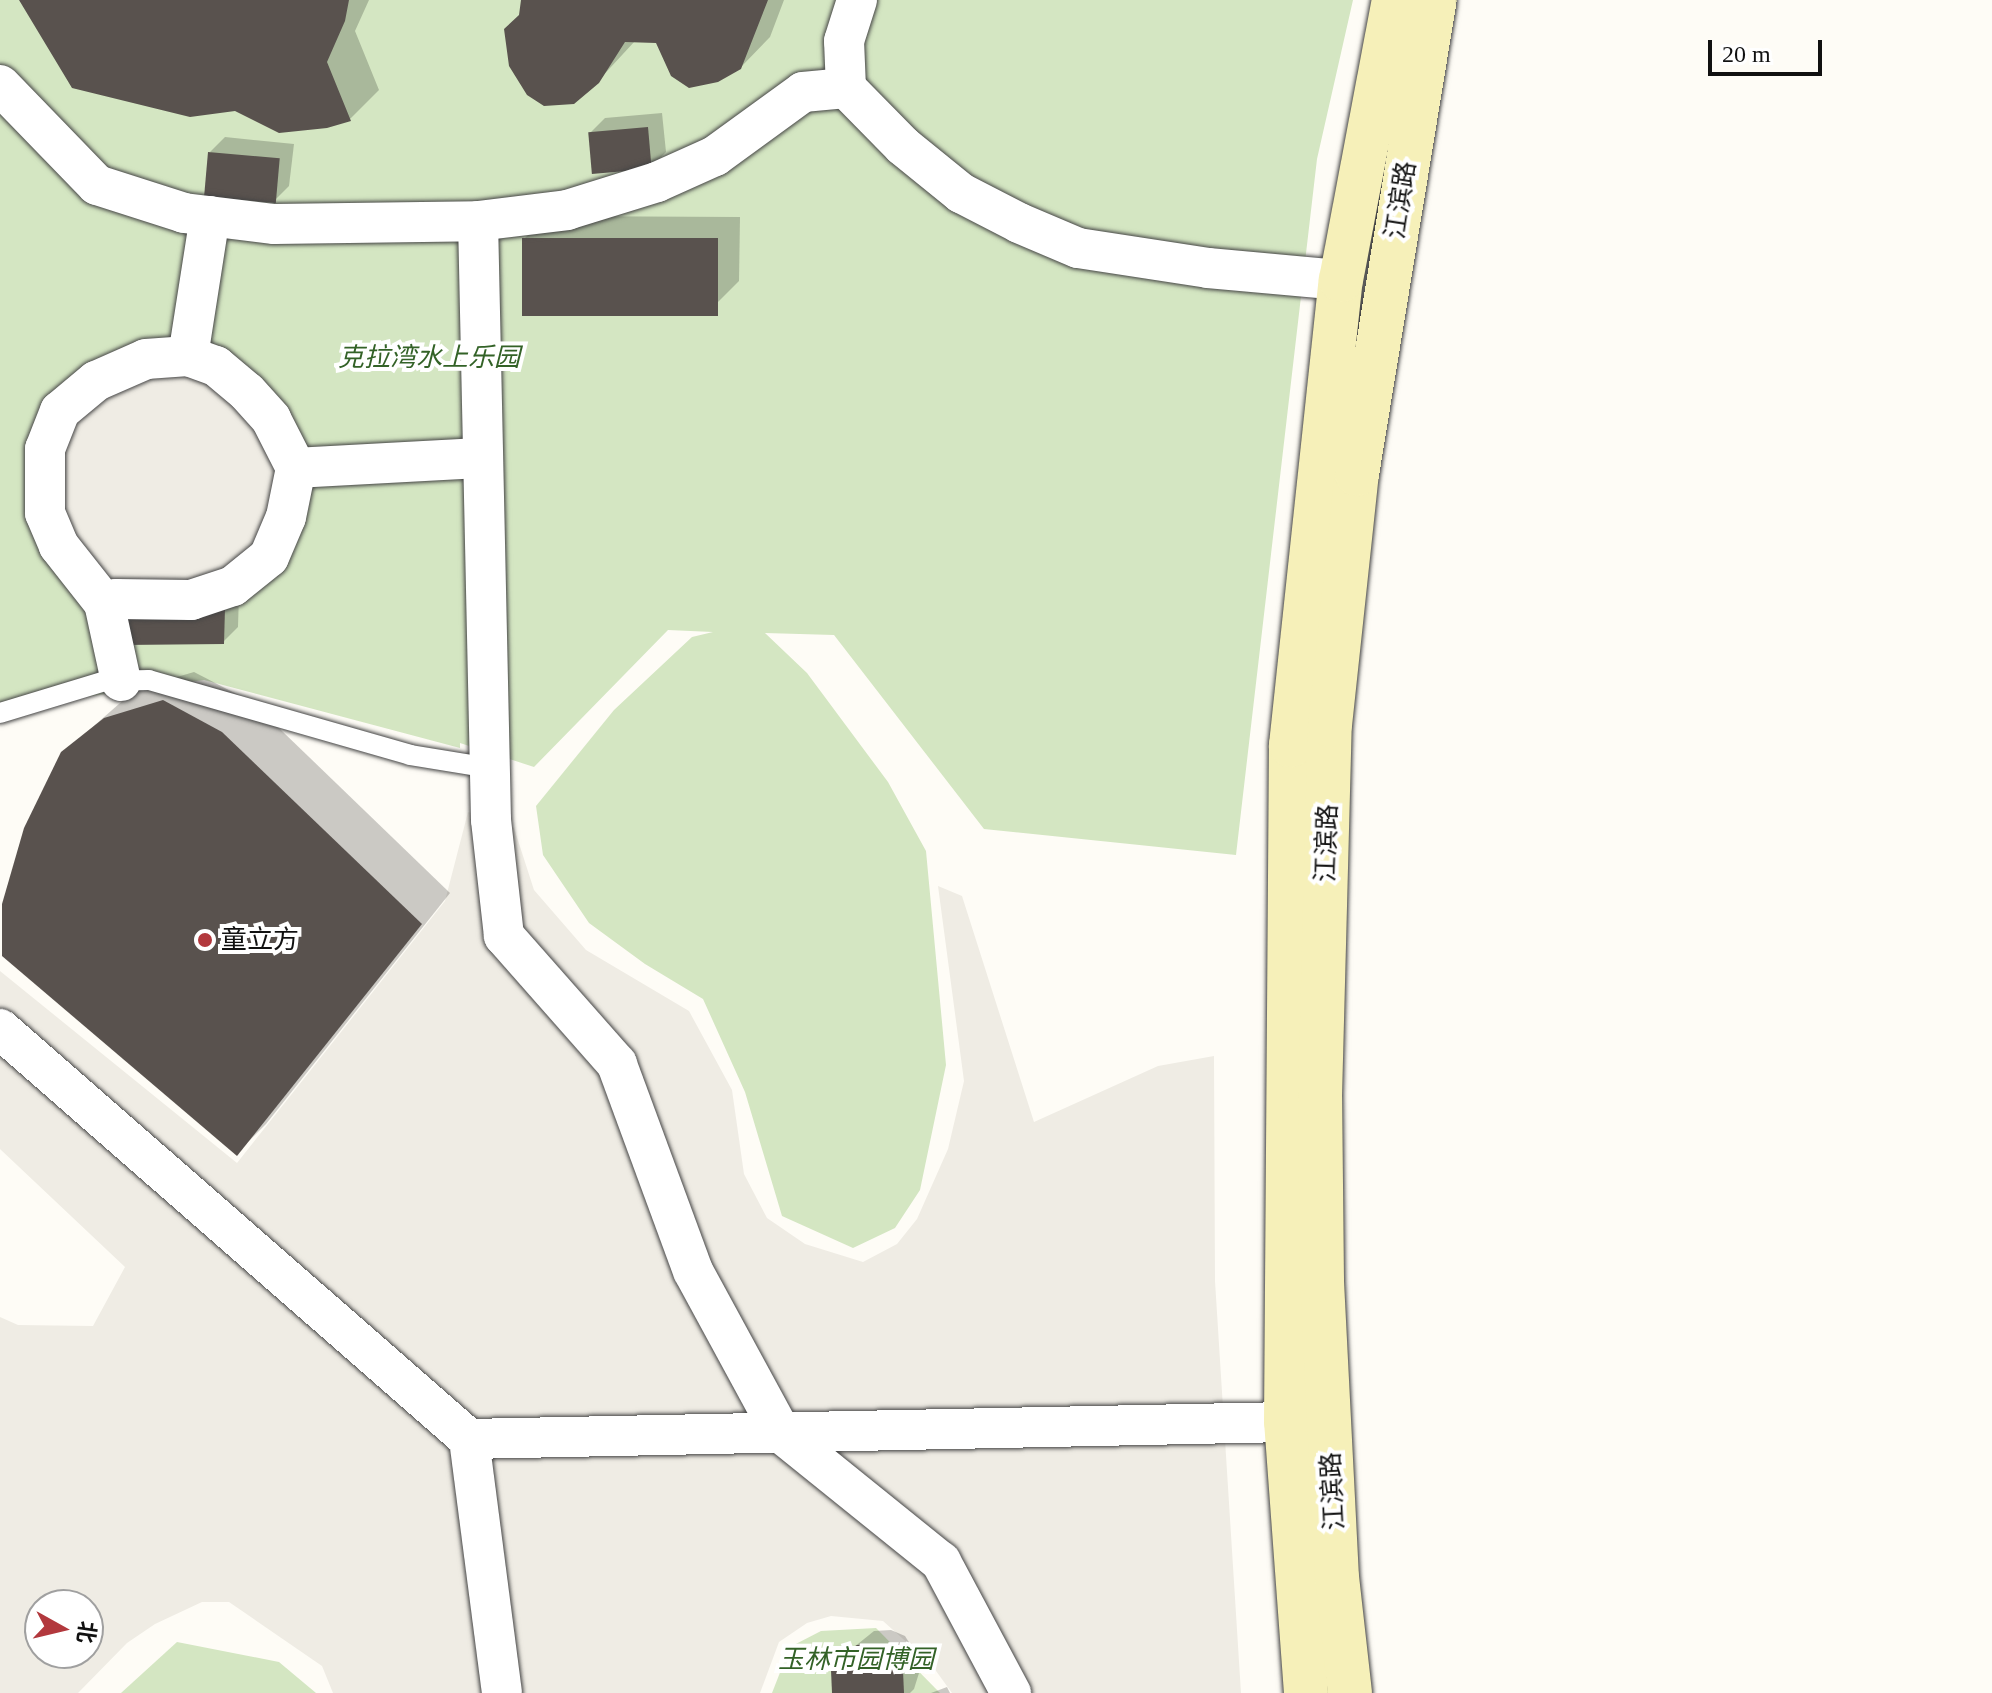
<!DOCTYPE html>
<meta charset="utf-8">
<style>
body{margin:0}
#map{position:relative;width:1992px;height:1693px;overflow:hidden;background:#fefcf6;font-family:"Times New Roman","Noto Sans SC",serif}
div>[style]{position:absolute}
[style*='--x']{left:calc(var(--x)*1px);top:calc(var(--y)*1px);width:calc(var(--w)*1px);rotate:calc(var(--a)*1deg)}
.green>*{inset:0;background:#d4e6c2}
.plaza>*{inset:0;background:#efece4}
.shadow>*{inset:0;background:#0003}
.building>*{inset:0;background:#59524e;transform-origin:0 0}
.roads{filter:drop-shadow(0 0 2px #444) drop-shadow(0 0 2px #444)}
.lane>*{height:20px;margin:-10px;padding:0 10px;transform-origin:10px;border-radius:10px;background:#fff}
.street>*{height:40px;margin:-20px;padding:0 20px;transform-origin:20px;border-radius:20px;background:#fff}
.secondary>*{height:44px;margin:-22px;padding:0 22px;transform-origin:22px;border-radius:22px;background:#f6f0b9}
.dots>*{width:22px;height:22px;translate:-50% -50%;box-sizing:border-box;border:4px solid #fff;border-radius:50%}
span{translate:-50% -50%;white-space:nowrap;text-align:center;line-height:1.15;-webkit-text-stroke:8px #fff;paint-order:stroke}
.street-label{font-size:26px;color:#111}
.park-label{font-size:26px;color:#336227;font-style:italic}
.poi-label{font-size:26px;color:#111}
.left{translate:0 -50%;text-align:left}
.north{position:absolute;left:24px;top:1589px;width:80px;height:80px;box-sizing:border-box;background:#fff;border:2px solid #a0a0a0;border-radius:50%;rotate:98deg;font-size:22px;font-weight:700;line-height:32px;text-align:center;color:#111}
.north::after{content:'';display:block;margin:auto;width:28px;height:36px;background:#b2383d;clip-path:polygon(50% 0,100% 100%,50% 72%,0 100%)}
.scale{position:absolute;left:1708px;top:40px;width:114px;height:36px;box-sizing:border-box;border:4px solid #111;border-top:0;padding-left:10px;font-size:24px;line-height:28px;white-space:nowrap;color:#111;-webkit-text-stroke:6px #fff;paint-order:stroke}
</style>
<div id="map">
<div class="green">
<div style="clip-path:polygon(0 0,1353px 0,1317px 159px,1236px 855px,984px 829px,834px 635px,765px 633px,807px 673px,888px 782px,926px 851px,946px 1065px,920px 1190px,895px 1228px,853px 1248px,782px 1216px,745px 1092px,703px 999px,645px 964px,589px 923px,543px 855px,536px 806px,614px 710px,692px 637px,713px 632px,668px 630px,534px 767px,460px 743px,460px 748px,204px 680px,0 709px)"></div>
<div style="clip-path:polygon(876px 1628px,940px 1693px,772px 1693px,790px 1647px,821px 1631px)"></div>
<div style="clip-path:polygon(177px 1642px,279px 1662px,316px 1693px,121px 1693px)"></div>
</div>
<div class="plaza">
<div style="clip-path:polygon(200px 370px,282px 460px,256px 556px,212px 588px,124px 589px,83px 562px,52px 479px,77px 408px,104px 384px)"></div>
<div style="clip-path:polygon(evenodd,468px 812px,514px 828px,534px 890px,586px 950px,689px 1011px,732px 1090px,744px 1174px,767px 1218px,805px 1244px,863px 1262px,897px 1244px,917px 1219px,948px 1149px,964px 1081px,938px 886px,962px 896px,1034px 1122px,1158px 1066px,1214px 1056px,1215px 1281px,1241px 1693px,952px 1693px,931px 1664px,883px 1621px,831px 1616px,807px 1623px,779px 1642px,760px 1693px,333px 1693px,322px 1666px,229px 1602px,202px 1602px,155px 1624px,127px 1643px,78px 1693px,0 1693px,0 1317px,18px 1325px,93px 1326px,125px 1267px,0 1149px,0 971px,237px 1163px,445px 901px,468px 812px,40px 1605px,88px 1605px,88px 1653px,40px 1653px,40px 1605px)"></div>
</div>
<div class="shadow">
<div style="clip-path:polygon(22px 0,369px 0,355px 31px,379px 90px,350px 119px)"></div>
<div style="clip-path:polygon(522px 0,784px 0,770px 37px,740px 68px,657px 41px,635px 41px,598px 81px,521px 15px)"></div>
<div style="clip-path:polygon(662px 113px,666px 152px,651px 167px,590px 133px,605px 118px)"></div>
<div style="clip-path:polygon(225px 137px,294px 144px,289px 186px,274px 201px,210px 152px)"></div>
<div style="clip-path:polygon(547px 216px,740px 217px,739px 281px,716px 304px,524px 239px)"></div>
<div style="clip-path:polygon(239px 594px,238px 627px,223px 642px,125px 604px)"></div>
<div style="clip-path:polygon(194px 672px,252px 702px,450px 893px,266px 1124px,237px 1153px,63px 753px,136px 689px)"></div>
<div style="clip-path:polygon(891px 1630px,905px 1636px,917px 1655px,919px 1673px,914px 1689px,910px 1693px,834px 1693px,833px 1670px,843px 1656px,874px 1631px)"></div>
<div style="clip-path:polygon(947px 1687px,950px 1693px,931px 1693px)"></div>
</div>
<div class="building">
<div style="clip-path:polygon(19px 0,349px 0,345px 21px,327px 62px,351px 121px,327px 128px,279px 133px,235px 111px,190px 117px,72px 88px)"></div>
<div style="clip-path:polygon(521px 0,768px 0,741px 69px,718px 82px,689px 88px,671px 76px,656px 43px,625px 42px,599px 83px,574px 104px,544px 106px,527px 95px,509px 66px,504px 29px,519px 15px)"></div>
<div style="left:648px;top:127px;width:42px;height:60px;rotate:85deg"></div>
<div style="left:208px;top:152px;width:72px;height:45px;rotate:5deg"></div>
<div style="left:522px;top:238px;width:196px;height:78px"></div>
<div style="clip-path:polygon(123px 603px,225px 608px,224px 644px,124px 645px)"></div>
<div style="clip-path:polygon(163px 700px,222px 732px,422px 924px,237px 1156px,2px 956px,2px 904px,24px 828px,61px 752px,104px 718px)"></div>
<div style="clip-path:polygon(875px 1644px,890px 1651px,903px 1671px,904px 1693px,832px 1693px,831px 1670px,841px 1655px,857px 1645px)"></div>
</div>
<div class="roads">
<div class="lane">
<div style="--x:0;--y:713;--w:110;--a:-16.9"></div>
<div style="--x:105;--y:681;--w:44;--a:-1.3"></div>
<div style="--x:149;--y:680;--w:272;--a:16"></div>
<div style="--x:410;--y:755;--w:81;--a:9.2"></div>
</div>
<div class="street">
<div style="--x:0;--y:85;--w:139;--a:45.9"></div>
<div style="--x:97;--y:185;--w:91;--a:17.8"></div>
<div style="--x:184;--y:213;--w:91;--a:7"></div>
<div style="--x:274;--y:224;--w:204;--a:-0.8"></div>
<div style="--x:846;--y:88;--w:47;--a:-92.4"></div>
<div style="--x:844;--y:41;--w:43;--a:-72.4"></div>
<div style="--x:210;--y:216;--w:142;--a:98.9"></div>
<div style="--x:188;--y:356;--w:30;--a:20"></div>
<div style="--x:216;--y:366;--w:40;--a:40"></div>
<div style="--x:247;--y:392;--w:36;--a:48"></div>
<div style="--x:271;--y:419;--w:55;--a:63"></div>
<div style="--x:296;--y:468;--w:187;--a:-3.1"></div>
<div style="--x:104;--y:603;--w:73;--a:-128.3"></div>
<div style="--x:59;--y:546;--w:36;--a:-113"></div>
<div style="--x:45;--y:513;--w:64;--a:-90"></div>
<div style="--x:45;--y:449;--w:41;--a:-68.5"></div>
<div style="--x:60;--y:411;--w:47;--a:-39.8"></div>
<div style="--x:96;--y:381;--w:55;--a:-23.7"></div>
<div style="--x:146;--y:359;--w:42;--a:-4.1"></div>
<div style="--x:121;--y:681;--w:80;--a:-102.3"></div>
<div style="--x:104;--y:603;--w:13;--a:-18"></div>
<div style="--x:116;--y:599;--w:75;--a:0.8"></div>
<div style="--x:191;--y:600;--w:44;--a:-18.4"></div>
<div style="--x:233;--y:586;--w:46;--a:-38.9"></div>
<div style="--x:269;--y:557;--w:43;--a:-67"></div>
<div style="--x:286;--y:517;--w:50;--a:-78.5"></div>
<div style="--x:0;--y:1029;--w:623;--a:41.16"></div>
<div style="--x:469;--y:1439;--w:256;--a:82.6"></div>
<div style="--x:469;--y:1439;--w:817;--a:-1.19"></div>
<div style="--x:1011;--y:1693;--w:149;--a:-118.1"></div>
<div style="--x:941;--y:1562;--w:206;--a:-141.1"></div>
<div style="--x:781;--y:1433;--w:184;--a:-118.5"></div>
<div style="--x:693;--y:1271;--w:221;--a:-110.2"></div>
<div style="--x:617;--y:1064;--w:171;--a:-131.4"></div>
<div style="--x:504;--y:936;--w:117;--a:-96.4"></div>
<div style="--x:491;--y:820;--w:599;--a:-91.24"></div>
<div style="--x:478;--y:221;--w:90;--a:-7"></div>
<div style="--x:567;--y:210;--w:94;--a:-17.3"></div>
<div style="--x:657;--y:182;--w:64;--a:-24.1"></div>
<div style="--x:715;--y:156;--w:109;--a:-36"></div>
<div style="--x:803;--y:92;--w:43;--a:-5.3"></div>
<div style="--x:846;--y:88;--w:81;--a:45.5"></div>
<div style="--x:903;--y:146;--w:75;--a:39"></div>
<div style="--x:961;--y:193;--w:65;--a:27.3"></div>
<div style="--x:1019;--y:223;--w:64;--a:23"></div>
<div style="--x:1078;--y:248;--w:132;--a:8.7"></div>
<div style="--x:1208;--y:268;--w:134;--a:5.2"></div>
</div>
<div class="secondary">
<div style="--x:1306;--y:1693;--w:272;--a:-94.2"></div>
<div style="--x:1286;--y:1422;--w:677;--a:-89.58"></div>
<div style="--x:1291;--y:745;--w:468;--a:-83.9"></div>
<div style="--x:1341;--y:280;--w:285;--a:-79.3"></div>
<div style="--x:1350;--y:1693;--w:116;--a:-96.4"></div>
<div style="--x:1337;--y:1578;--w:298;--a:-92.9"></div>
<div style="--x:1322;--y:1280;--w:183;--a:-90.6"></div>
<div style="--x:1320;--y:1097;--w:372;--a:-88.5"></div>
<div style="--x:1330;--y:725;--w:252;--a:-83.9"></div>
<div style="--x:1357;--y:474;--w:480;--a:-80.7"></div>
</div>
</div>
<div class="dots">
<div style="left:205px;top:940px;background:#b2383d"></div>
</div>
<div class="street-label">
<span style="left:1401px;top:200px;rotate:-81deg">江滨路</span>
<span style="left:1327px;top:843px;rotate:-88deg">江滨路</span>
<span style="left:1333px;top:1491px;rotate:-93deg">江滨路</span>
</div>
<div class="park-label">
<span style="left:429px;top:358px">克拉湾水上乐园</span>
<span style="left:856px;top:1660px">玉林市园博园</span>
</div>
<div class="poi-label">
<span class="left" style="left:221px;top:940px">童立方</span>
</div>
<div class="north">北</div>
<div class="scale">20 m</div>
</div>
